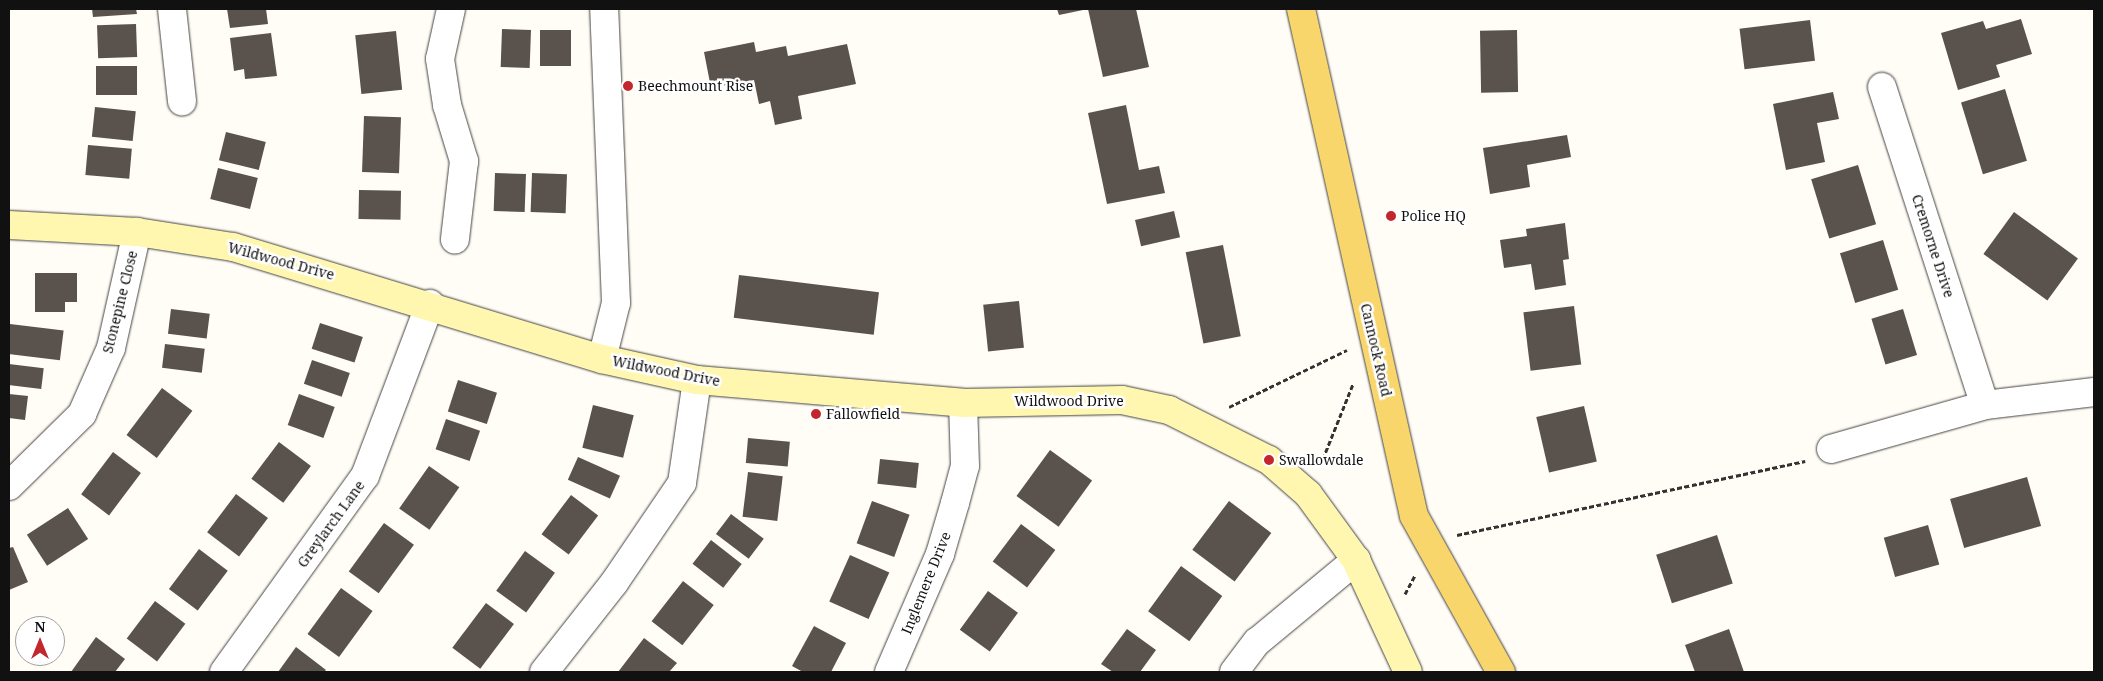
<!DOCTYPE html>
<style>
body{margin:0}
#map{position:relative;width:2103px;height:681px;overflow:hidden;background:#fffdf5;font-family:"Noto Serif",serif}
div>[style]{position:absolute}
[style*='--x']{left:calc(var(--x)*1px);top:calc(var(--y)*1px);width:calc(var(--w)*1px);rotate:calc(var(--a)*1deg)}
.building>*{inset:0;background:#5a524d;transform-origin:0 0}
.path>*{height:3px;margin-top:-1.5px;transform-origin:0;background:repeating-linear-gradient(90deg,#333 0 5px,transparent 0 7.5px)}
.roads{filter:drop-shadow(0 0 1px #444) drop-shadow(0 0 1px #444)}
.street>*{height:28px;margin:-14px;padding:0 14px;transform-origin:14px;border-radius:14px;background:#fff}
.secondary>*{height:28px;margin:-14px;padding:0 14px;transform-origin:14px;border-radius:14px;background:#fff6b0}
.primary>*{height:28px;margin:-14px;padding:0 14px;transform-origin:14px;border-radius:14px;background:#f9d66b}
.dots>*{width:14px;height:14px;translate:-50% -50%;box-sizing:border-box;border:2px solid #fff;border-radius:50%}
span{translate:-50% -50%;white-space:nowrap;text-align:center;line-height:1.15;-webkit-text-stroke:5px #fff;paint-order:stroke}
.poi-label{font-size:14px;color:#111}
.left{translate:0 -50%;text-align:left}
.street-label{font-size:14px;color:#111}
.frame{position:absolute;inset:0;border:10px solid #111;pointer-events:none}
.north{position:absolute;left:15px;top:616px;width:50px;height:50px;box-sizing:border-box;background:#fff;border:1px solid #a0a0a0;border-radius:50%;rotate:0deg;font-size:14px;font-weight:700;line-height:20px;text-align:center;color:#111}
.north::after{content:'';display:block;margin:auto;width:18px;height:22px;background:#c4262e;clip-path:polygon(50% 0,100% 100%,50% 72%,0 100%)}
</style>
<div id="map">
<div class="building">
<div style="clip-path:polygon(92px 9px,136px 9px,137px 14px,93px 17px)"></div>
<div style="clip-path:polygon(227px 9px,266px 9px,268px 24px,230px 28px)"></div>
<div style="clip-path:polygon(1057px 9px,1082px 9px,1083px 10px,1059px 15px)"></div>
<div style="clip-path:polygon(1088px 9px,1136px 9px,1149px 67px,1103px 77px)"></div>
<div style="clip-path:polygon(2021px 19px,2032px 54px,1996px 65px,2000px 77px,1958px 90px,1941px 33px,1983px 21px,1986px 29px)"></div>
<div style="left:1810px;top:20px;width:41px;height:71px;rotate:83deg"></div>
<div style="left:136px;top:24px;width:33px;height:39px;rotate:88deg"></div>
<div style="left:502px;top:29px;width:29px;height:38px;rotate:2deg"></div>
<div style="left:540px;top:30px;width:31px;height:36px"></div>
<div style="left:1517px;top:30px;width:62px;height:37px;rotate:89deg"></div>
<div style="left:396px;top:31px;width:59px;height:41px;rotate:84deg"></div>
<div style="clip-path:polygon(271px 33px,277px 76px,245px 79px,244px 69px,234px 71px,230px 38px)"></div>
<div style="clip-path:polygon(754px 42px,756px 52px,786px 46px,788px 56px,847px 44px,856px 84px,798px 96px,802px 119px,775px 125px,770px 101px,759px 104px,754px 80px,711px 88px,704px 52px)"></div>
<div style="left:137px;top:66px;width:29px;height:41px;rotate:90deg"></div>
<div style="left:2005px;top:89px;width:75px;height:46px;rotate:73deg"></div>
<div style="clip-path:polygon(1833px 92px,1839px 119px,1817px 123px,1825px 162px,1786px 170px,1773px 104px)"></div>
<div style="clip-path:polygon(1126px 105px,1139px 170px,1159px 166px,1165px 193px,1107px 204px,1088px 113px)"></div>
<div style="left:95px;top:107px;width:41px;height:30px;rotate:6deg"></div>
<div style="left:364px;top:116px;width:37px;height:56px;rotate:2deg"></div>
<div style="left:226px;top:132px;width:41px;height:29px;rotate:14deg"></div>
<div style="clip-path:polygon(1567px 135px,1571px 157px,1527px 165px,1530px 187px,1490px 194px,1483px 148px)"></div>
<div style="left:88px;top:145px;width:44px;height:30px;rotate:5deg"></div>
<div style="left:1858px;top:165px;width:62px;height:49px;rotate:73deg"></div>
<div style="left:218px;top:168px;width:41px;height:32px;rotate:14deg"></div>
<div style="left:495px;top:173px;width:31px;height:38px;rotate:2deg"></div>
<div style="left:532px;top:173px;width:35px;height:39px;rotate:2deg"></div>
<div style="left:359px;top:190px;width:42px;height:29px;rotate:1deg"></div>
<div style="left:1174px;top:211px;width:27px;height:40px;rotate:77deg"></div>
<div style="left:2014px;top:212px;width:79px;height:52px;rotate:36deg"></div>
<div style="clip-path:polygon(1565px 223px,1569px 259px,1563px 260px,1566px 285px,1535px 290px,1531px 264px,1504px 268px,1500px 240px,1527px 236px,1526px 229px)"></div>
<div style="left:1883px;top:240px;width:52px;height:45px;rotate:73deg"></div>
<div style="left:1223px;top:245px;width:93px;height:38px;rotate:79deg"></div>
<div style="clip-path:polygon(35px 273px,77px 273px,77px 302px,65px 302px,65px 312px,35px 312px)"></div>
<div style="left:739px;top:275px;width:141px;height:43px;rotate:7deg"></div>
<div style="left:1019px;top:301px;width:47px;height:36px;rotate:84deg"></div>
<div style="left:1574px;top:306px;width:59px;height:51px;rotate:83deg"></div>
<div style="left:171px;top:309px;width:39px;height:25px;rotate:7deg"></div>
<div style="left:1903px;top:309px;width:48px;height:33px;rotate:73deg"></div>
<div style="left:320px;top:323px;width:45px;height:27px;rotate:18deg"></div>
<div style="left:10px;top:324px;width:54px;height:30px;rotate:7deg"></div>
<div style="left:165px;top:344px;width:40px;height:24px;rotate:7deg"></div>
<div style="left:312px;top:360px;width:40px;height:25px;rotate:19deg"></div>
<div style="left:9px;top:364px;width:35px;height:21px;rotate:7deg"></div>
<div style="left:458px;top:380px;width:41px;height:33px;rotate:18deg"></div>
<div style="left:162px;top:388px;width:38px;height:59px;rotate:37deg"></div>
<div style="clip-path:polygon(9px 394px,28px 396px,25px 420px,9px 418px)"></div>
<div style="left:299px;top:394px;width:38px;height:33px;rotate:20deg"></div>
<div style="left:593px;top:405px;width:42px;height:44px;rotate:14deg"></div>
<div style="left:1584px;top:406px;width:57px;height:49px;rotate:77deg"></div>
<div style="left:446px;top:419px;width:36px;height:32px;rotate:19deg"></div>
<div style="left:748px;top:438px;width:42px;height:25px;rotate:5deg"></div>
<div style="left:279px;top:442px;width:40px;height:46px;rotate:37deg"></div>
<div style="left:1050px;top:450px;width:52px;height:57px;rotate:36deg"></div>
<div style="left:113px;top:452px;width:35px;height:53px;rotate:37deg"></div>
<div style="left:578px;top:457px;width:46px;height:25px;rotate:24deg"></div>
<div style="left:880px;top:459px;width:39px;height:25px;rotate:6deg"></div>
<div style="left:429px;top:466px;width:37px;height:52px;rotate:35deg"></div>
<div style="left:748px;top:472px;width:35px;height:45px;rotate:7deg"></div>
<div style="left:2027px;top:477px;width:51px;height:80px;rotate:74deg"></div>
<div style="left:236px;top:494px;width:40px;height:48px;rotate:37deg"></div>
<div style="left:571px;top:495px;width:34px;height:49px;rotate:37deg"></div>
<div style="left:872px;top:501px;width:40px;height:45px;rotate:20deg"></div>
<div style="left:1229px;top:501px;width:53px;height:61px;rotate:37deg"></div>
<div style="left:68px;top:508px;width:37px;height:49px;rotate:57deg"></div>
<div style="left:731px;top:514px;width:41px;height:25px;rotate:37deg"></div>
<div style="left:384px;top:523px;width:37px;height:60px;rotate:36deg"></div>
<div style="left:1021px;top:524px;width:43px;height:47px;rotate:37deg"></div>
<div style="left:1928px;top:525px;width:41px;height:46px;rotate:74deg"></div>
<div style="left:1717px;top:535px;width:51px;height:64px;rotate:72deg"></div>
<div style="left:711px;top:540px;width:39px;height:30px;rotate:38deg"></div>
<div style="clip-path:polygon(13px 547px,28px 582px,9px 590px,9px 548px)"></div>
<div style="left:199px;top:549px;width:36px;height:50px;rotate:37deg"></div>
<div style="left:525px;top:551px;width:37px;height:49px;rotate:36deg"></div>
<div style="left:850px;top:555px;width:43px;height:51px;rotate:24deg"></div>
<div style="left:1181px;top:566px;width:51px;height:56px;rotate:36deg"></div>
<div style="left:683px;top:581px;width:39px;height:51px;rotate:38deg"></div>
<div style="left:341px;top:588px;width:39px;height:57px;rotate:36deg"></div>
<div style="left:988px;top:591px;width:37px;height:48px;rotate:36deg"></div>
<div style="left:155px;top:601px;width:38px;height:47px;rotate:37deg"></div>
<div style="left:486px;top:603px;width:35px;height:56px;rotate:37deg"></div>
<div style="clip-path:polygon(814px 626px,846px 643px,831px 672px,803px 672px,792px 666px)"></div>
<div style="clip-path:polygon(1127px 629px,1156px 650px,1140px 672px,1113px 672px,1101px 664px)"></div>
<div style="clip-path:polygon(1729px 629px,1744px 672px,1695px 672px,1685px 645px)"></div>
<div style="clip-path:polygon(96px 637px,125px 659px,115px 672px,71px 672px)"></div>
<div style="clip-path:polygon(644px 638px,677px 663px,669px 672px,618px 672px)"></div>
<div style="clip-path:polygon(296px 647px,326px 670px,324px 672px,278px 672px)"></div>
</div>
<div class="path">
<div style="--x:1229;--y:407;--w:131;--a:-25.8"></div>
<div style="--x:1320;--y:466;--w:88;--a:-68.1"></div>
<div style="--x:1457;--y:535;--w:356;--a:-12"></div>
<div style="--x:1405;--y:594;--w:21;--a:-62"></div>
</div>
<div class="roads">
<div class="street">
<div style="--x:172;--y:9;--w:93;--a:83.8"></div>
<div style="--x:451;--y:9;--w:51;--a:102.4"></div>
<div style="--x:440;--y:59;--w:47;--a:81.3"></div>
<div style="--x:447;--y:105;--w:59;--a:73.1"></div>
<div style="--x:464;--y:161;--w:79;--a:96.6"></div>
<div style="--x:1882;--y:87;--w:334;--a:72.1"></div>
<div style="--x:602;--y:359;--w:58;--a:-76"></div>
<div style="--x:616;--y:303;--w:294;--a:-92.3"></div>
<div style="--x:1831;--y:449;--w:160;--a:-15.9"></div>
<div style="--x:1985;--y:405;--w:110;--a:-6.8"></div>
<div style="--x:9;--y:486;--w:103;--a:-44.6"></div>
<div style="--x:82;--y:414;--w:72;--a:-66.3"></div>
<div style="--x:111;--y:348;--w:119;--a:-77.4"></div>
<div style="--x:224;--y:672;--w:241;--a:-54.3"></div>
<div style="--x:365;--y:476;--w:184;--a:-69.3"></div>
<div style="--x:544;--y:672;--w:113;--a:-51.8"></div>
<div style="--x:614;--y:583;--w:121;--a:-55.8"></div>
<div style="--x:682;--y:483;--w:104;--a:-81.7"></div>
<div style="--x:889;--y:672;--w:129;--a:-66.6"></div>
<div style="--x:940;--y:554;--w:53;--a:-73.6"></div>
<div style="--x:955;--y:503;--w:38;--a:-75"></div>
<div style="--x:965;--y:466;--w:63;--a:-91.8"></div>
<div style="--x:1234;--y:672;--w:38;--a:-53"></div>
<div style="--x:1257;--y:642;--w:129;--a:-39.6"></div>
</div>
<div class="secondary">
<div style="--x:9;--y:225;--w:128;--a:3.1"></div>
<div style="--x:137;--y:232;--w:97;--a:8.9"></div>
<div style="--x:233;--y:247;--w:386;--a:16.9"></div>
<div style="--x:602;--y:359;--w:97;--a:12.5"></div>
<div style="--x:697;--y:380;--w:267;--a:4.9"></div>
<div style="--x:963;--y:403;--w:159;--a:-1.1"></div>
<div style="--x:1122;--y:400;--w:48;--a:12"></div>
<div style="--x:1169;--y:410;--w:112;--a:26.6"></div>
<div style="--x:1269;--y:460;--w:52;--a:41.1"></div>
<div style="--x:1308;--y:494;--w:82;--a:54"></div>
<div style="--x:1356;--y:560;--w:123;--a:65.1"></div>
</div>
<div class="primary">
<div style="--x:1301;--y:9;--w:519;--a:77.44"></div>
<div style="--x:1414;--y:516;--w:179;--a:60.9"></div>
</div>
</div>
<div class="dots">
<div style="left:628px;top:86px;background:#c4262e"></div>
<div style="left:1391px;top:216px;background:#c4262e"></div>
<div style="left:816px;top:414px;background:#c4262e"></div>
<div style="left:1269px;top:460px;background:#c4262e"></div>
</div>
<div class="poi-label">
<span class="left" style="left:638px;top:86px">Beechmount Rise</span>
<span class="left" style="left:1401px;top:216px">Police HQ</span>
<span class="left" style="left:826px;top:414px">Fallowfield</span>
<span class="left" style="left:1279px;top:460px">Swallowdale</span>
</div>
<div class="street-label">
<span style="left:1933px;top:246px;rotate:72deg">Cremorne Drive</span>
<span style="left:281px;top:261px;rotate:15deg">Wildwood Drive</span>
<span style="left:120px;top:302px;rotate:-76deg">Stonepine Close</span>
<span style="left:1376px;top:350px;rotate:77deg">Cannock Road</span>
<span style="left:666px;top:371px;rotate:11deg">Wildwood Drive</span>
<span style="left:1069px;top:401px">Wildwood Drive</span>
<span style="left:331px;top:524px;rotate:-54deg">Greylarch Lane</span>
<span style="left:926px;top:583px;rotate:-68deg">Inglemere Drive</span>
</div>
<div class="frame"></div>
<div class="north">N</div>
</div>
